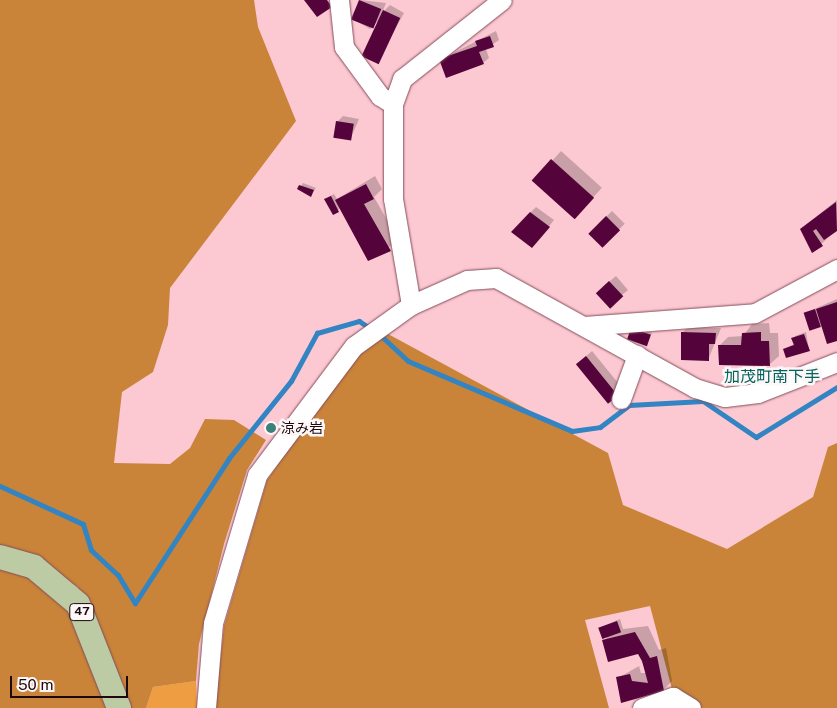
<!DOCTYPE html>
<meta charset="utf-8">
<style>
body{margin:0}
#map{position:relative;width:837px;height:708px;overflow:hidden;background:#fcc8d2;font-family:"Public Sans","Noto Sans JP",sans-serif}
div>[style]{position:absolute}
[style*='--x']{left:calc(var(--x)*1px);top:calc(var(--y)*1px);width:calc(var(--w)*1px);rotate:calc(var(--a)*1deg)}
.green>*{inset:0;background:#ef9d42}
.forest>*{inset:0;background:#c98439}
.shadow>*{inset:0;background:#0003;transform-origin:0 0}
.stream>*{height:5px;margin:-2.5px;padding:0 2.5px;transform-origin:2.5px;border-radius:2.5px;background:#3284c2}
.building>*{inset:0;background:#54043b;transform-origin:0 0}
.roads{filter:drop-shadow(0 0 1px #834d5a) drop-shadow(0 0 1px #834d5a)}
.minor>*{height:19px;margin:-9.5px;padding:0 9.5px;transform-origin:9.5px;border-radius:9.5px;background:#fff}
.major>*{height:24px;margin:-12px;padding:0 12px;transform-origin:12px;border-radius:12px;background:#bccba3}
.dots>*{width:14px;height:14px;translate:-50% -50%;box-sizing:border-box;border:2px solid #fef7f8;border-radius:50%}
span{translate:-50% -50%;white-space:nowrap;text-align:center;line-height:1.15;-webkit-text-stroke:5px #fef7f8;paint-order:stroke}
.shield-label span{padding:1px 4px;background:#fef7f8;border:1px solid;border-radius:4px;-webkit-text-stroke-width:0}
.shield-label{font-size:12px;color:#1c080d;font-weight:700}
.poi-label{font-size:14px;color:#1c080d}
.left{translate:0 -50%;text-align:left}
.quarter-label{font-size:16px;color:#02655d}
.scale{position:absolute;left:10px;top:676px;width:118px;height:22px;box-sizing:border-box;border:2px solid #1c080d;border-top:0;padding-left:6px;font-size:15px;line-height:18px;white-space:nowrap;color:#1c080d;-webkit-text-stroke:4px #fef7f8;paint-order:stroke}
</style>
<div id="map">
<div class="green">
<div style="clip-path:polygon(196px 681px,197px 708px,146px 708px,153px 687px)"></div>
</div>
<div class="forest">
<div style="clip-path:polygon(0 0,254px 0,258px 27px,296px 121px,170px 288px,168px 325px,153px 372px,122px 392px,114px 463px,170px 464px,190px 448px,205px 419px,234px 420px,266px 440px,247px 470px,224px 544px,199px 644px,196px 681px,153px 687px,146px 708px,130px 708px,78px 587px,23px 552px,0 548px)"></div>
<div style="clip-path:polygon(388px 334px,608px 453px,623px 505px,727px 549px,813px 497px,828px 447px,837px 443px,837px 708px,699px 708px,673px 693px,650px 606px,585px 620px,609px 708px,215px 708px,224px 626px,267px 480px,335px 383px,361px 354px)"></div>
<div style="clip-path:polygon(0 566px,46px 585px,75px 619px,109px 708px,0 708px)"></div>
</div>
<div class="shadow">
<div style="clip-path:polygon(360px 0,386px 3px,382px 13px,390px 5px,404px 13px,377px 62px,379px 20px,370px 29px,351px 18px)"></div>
<div style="clip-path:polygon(496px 31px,499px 40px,486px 49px,489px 58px,483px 63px,440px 60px)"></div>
<div style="clip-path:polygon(343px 116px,359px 119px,350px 140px,337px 122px)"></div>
<div style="left:561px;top:151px;width:55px;height:40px;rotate:42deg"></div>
<div style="clip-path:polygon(375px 176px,382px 189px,374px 197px,399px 241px,368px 259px,341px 208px,333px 213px,328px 197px,334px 194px,337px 199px)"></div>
<div style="clip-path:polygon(303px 183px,316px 188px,311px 195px,299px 189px)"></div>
<div style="clip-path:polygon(837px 200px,837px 230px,812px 252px,801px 229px)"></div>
<div style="clip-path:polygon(536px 207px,554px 220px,538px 240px,530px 213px)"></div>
<div style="left:612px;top:211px;width:18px;height:32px;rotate:45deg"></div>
<div style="clip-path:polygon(616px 276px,628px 290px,622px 295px,603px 287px)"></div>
<div style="clip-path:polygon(837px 299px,837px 339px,805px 313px)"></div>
<div style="clip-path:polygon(769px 323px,770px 333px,778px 333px,779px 356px,770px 364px,719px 346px,728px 337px,743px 336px,752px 324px)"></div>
<div style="clip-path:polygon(635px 326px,652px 333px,646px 346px)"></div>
<div style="clip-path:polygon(688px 327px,721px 328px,708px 360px,682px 333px)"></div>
<div style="clip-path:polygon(806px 332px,809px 350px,784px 349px,794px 344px,795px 336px)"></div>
<div style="clip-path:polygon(592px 351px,623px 389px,617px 395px,584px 358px)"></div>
<div style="clip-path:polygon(620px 619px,623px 629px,648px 626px,659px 650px,666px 648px,672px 681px,663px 690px,618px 678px,639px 666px,641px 673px,647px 673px,638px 653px,604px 641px,610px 634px,599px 628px)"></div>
</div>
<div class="stream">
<div style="--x:378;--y:333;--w:41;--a:43"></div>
<div style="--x:408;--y:361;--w:178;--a:23.1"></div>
<div style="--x:572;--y:431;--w:28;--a:-8"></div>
<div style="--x:600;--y:427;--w:36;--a:-37"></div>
<div style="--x:629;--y:405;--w:74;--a:-3.1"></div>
<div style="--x:703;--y:401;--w:64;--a:34.2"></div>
<div style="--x:756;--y:437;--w:95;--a:-31.7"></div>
<div style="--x:0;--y:486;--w:91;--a:24.6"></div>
<div style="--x:83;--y:524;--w:27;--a:73"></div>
<div style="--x:91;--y:550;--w:37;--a:43"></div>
<div style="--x:118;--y:575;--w:33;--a:59"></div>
<div style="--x:135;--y:603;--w:173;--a:-57"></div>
<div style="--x:229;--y:458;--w:99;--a:-51.2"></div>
<div style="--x:291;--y:381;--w:55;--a:-61.6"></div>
<div style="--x:317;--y:333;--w:44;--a:-15.9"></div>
<div style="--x:359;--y:321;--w:14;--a:34"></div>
</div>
<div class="building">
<div style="clip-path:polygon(304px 0,327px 0,332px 7px,317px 17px)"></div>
<div style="left:359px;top:0;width:24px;height:21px;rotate:22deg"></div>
<div style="left:383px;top:10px;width:19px;height:51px;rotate:25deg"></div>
<div style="clip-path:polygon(490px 36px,494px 47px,479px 52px,484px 64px,446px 78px,439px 59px,477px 46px,475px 41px)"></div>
<div style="left:336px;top:121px;width:18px;height:17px;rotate:9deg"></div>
<div style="left:551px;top:159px;width:58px;height:29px;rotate:42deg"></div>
<div style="clip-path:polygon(366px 184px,374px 199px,364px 204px,391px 251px,368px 261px,335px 200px)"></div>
<div style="clip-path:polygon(299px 185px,314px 190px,311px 197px,297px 189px)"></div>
<div style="clip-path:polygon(331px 196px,339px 212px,333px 215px,324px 199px)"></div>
<div style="clip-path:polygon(836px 202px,837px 231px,824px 240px,816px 229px,813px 231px,823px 246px,812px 253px,800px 229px)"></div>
<div style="clip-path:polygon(530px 212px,550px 227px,532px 248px,511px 232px)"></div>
<div style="left:606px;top:216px;width:20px;height:25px;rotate:45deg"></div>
<div style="left:609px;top:281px;width:21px;height:18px;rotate:47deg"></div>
<div style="clip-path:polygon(837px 302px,837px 341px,827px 344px,816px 309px)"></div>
<div style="left:815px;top:309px;width:19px;height:12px;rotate:72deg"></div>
<div style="left:631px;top:328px;width:21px;height:12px;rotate:19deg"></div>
<div style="clip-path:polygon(681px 332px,716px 333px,715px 344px,709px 344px,709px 361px,681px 360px)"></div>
<div style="clip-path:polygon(761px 332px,761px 341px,769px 341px,770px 366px,719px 365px,718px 345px,741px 345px,742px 333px)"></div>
<div style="clip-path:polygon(804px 334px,810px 351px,786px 358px,783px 349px,794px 345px,791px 338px)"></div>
<div style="left:586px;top:356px;width:51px;height:13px;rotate:51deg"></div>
<div style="left:617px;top:621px;width:12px;height:20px;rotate:70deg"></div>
<div style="clip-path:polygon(635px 632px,650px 658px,657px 656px,664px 691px,621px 703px,616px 677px,630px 674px,632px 681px,648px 683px,642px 661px,638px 654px,608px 662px,602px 640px)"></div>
</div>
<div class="roads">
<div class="minor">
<div style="--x:339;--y:0;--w:47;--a:83.9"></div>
<div style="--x:344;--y:47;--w:61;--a:53.7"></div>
<div style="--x:380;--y:96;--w:15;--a:32"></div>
<div style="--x:411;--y:305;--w:108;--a:-99.6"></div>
<div style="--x:393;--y:199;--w:95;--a:-90"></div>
<div style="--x:393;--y:104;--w:27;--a:-70"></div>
<div style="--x:402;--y:79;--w:127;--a:-38.3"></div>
<div style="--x:584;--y:326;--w:171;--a:-4.3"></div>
<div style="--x:755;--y:313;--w:93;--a:-28.2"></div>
<div style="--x:621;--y:399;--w:47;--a:-70"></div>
<div style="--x:206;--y:708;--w:85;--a:-85.3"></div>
<div style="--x:213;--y:623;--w:154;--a:-73.4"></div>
<div style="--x:257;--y:475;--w:161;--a:-53.1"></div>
<div style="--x:354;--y:346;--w:70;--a:-35.7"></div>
<div style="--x:411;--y:305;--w:61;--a:-24.1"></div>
<div style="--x:467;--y:280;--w:29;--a:-4"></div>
<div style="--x:496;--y:278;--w:227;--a:28.9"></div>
<div style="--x:695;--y:388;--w:31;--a:17"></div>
<div style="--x:725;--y:397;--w:33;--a:-7"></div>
<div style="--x:758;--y:393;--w:85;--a:-21.4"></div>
<div style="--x:642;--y:708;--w:33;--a:-20"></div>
<div style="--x:673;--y:697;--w:21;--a:31"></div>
</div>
<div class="major">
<div style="--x:0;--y:557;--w:35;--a:16"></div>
<div style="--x:34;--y:567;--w:57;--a:40.1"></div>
<div style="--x:78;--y:604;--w:112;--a:68.5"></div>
</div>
</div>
<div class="dots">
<div style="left:271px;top:428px;background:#3a8179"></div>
</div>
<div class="shield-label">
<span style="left:82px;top:612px">47</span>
</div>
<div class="poi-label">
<span class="left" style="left:281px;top:428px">涼み岩</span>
</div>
<div class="quarter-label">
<span style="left:772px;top:377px">加茂町南下手</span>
</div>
<div class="scale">50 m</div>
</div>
